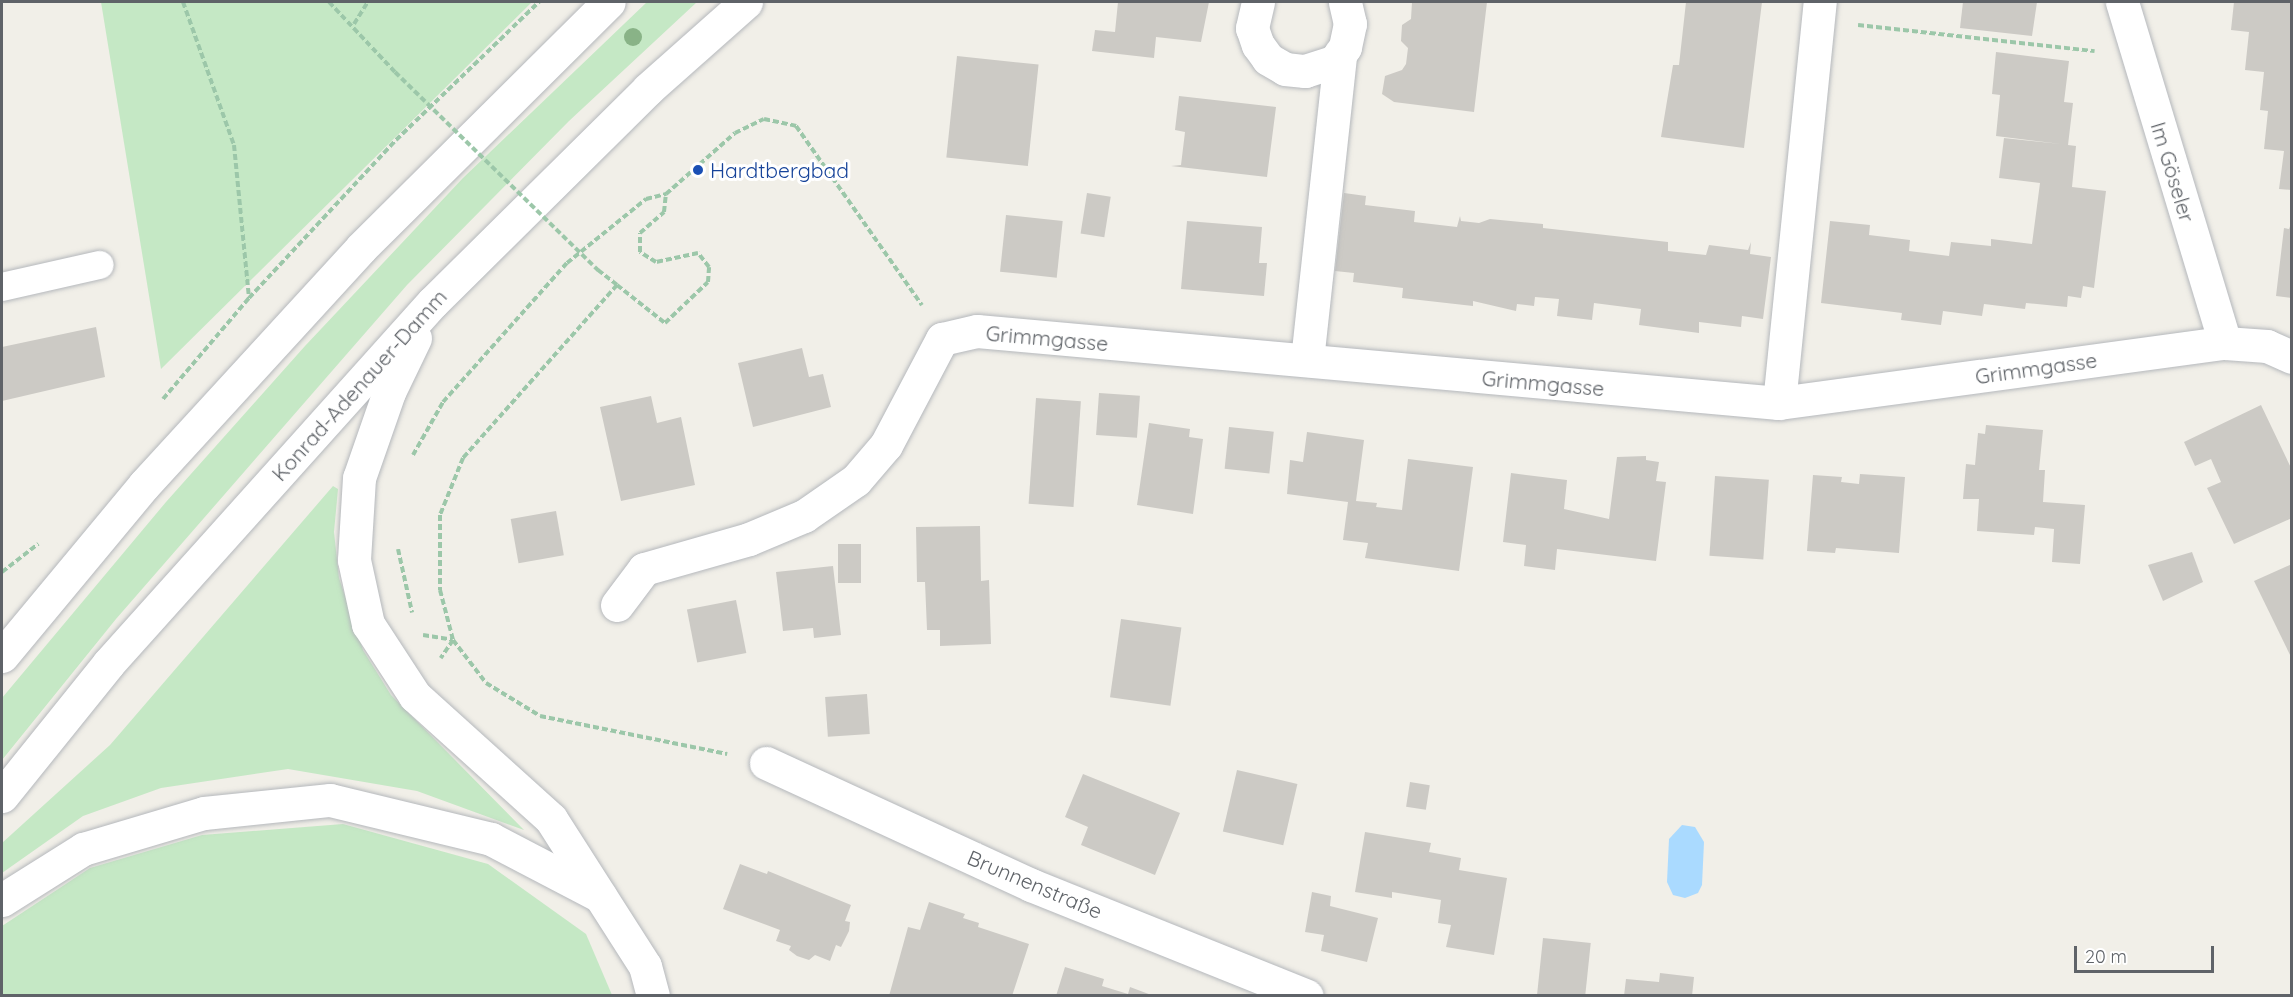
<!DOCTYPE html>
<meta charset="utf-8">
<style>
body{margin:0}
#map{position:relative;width:2293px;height:997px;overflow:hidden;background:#f1efe8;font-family:Quicksand,sans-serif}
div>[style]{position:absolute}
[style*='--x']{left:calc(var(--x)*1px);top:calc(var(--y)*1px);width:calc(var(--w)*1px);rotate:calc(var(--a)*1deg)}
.green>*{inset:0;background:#c5e8c5}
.water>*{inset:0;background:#aadaff}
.building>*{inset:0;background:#cccac5;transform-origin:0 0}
.path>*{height:4px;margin-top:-2px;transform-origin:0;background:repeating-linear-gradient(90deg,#9cc7a9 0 6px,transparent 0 9px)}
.roads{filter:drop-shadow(0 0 2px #b5b8bc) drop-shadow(0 0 2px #b5b8bc)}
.lane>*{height:28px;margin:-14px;padding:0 14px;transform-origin:14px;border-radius:14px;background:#fff}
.street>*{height:33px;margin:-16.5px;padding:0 16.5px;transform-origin:16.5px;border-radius:16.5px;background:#fff}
.secondary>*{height:33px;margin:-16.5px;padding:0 16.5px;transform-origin:16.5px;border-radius:16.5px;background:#fff}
.path-bridge>*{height:4px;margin-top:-2px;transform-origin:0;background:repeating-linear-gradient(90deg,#9cc7a9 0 6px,transparent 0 9px)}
.trees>*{width:18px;height:18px;margin:-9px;border-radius:50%;background:#89b387}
.dots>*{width:16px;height:16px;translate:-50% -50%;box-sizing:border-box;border:3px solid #fff;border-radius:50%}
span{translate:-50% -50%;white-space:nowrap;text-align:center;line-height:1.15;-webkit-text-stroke:6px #fff;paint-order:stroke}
.transit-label{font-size:21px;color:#164399}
.left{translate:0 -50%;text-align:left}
.street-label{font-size:21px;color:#5f6368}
.frame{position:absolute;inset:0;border:3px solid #5f6368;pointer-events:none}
.scale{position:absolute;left:2074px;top:946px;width:140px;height:27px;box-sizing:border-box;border:3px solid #5f6368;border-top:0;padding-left:8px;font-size:18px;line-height:21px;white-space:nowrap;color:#5f6368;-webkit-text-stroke:4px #fff;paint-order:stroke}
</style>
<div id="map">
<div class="green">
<div style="clip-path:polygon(101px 2px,532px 2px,161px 369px)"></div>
<div style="clip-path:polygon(647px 2px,697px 2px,569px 121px,407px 285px,116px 619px,2px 760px,2px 698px,166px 502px,305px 346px,463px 178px)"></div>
<div style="clip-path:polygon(333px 486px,338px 489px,334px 532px,339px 578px,363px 650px,391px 695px,524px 830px,417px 791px,288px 769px,161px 788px,83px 816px,2px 873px,2px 843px,110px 745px)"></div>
<div style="clip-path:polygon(343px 824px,488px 864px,586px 934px,612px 995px,2px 995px,2px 926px,90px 868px,202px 835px)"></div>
</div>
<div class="water">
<div style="clip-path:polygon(1682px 825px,1695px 827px,1704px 842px,1702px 885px,1698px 893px,1685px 898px,1673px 895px,1667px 882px,1669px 839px)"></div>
</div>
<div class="building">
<div style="clip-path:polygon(1118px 2px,1209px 2px,1201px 42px,1156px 37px,1154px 58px,1092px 51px,1095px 30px,1115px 32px)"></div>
<div style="clip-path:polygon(1412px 2px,1487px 2px,1474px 112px,1394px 102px,1382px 94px,1385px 76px,1402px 70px,1406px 64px,1408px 48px,1401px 41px,1402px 25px,1411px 19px)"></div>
<div style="clip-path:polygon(1686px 2px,1762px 2px,1744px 148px,1661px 137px,1673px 65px,1679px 65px)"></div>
<div style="clip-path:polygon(1963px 2px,2037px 2px,2032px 36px,1960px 28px)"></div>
<div style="clip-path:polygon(2234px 2px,2292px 2px,2292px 190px,2279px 189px,2284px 151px,2264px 149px,2268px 111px,2260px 110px,2264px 72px,2245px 70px,2249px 32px,2231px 30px)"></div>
<div style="clip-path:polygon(1996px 52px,2069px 61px,2064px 102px,2073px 103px,2068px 145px,2076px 146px,2072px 187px,2106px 191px,2094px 288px,2083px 286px,2081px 298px,2068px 296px,2067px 307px,2026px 303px,2025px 309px,1984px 304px,1982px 316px,1943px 311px,1941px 325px,1901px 320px,1902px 313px,1821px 303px,1830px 221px,1870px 225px,1869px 235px,1910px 240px,1909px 251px,1949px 256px,1951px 242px,1991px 246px,1991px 239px,2032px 244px,2040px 183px,1999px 178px,2004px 138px,2061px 144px,1996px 136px,2000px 95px,1992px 94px)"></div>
<div style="left:957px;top:56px;width:82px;height:102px;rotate:6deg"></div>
<div style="clip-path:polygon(1179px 96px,1276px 107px,1267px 177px,1171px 166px,1181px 165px,1185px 132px,1175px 130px)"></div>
<div style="left:1087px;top:193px;width:24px;height:41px;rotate:9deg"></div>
<div style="clip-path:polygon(1344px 193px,1366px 196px,1365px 205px,1415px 211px,1414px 222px,1457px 227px,1460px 216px,1461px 221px,1479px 223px,1490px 219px,1543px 224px,1543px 228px,1668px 242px,1668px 251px,1706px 255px,1709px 245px,1748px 250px,1751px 242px,1750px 254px,1771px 257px,1763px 319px,1742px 316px,1741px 327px,1699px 322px,1699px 333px,1639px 325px,1641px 309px,1594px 303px,1592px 320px,1557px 316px,1559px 299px,1535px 297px,1534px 306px,1517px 304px,1516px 311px,1473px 301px,1473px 306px,1402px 298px,1403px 288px,1353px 282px,1354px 273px,1335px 271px)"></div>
<div style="left:1006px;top:215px;width:57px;height:57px;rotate:6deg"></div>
<div style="clip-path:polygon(1187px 221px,1262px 227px,1259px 263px,1267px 263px,1264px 296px,1181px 289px)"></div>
<div style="clip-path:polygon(2292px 221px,2292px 298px,2276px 296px,2284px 228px,2289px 229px)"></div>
<div style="clip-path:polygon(96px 327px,105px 377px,2px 401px,2px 347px)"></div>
<div style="clip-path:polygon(802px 348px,809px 377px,823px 374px,831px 407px,753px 427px,738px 363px)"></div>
<div style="left:1099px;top:393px;width:41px;height:42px;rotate:4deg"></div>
<div style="clip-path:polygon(651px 396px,657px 423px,681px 417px,695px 485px,621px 501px,600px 407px)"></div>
<div style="left:1036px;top:398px;width:45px;height:106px;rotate:4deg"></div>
<div style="clip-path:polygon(2261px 405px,2292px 470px,2292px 518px,2234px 544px,2207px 488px,2221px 482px,2211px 459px,2195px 466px,2184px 442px)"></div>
<div style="clip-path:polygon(1149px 423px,1190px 429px,1189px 437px,1203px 439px,1193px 514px,1137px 505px)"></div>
<div style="clip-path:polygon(1986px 425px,2043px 430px,2039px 470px,2045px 470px,2043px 502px,2085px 505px,2080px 564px,2052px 562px,2054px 529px,2035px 527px,2034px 535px,1977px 531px,1979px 499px,1963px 499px,1966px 464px,1975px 465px,1978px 433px,1985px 434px)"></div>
<div style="left:1229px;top:427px;width:45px;height:42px;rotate:6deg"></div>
<div style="clip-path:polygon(1307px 432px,1364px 440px,1356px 501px,1377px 503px,1376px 507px,1402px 510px,1408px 459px,1473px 467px,1459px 571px,1365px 558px,1368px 543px,1343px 540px,1348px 502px,1287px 494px,1290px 460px,1303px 462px)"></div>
<div style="clip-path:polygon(1646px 456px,1646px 460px,1659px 462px,1656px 481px,1666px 482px,1656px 561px,1557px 549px,1555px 570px,1524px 566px,1526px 545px,1503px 542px,1511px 473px,1567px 480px,1564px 509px,1609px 519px,1617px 457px)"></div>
<div style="clip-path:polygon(1860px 474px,1905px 477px,1899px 553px,1836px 548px,1835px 553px,1807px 551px,1813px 475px,1842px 477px,1841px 482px,1859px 484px)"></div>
<div style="left:1715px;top:476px;width:54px;height:80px;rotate:4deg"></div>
<div style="left:556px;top:511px;width:45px;height:46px;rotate:80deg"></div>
<div style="clip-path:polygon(980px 526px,981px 581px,989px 580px,991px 644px,940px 646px,940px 630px,927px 630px,925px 582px,917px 582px,916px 527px)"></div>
<div style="left:861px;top:544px;width:39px;height:23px;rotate:90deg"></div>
<div style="clip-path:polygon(2192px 552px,2203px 582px,2163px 601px,2148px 565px)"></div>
<div style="clip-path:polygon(2292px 564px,2292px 659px,2254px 581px)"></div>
<div style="clip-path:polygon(833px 566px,841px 635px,814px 638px,813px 628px,783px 631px,776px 572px)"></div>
<div style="left:736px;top:600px;width:54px;height:50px;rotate:79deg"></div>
<div style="left:1121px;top:619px;width:61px;height:79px;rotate:8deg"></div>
<div style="left:867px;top:694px;width:40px;height:42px;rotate:86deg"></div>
<div style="left:1237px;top:770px;width:62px;height:63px;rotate:13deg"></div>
<div style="clip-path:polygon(1083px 774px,1180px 813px,1155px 875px,1081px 845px,1088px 827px,1065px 817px)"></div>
<div style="left:1410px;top:782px;width:20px;height:25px;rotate:9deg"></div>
<div style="clip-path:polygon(1365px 832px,1431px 843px,1429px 852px,1461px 858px,1459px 870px,1507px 878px,1494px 955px,1446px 947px,1451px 925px,1438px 923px,1441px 900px,1392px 892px,1392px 898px,1355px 892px)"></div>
<div style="clip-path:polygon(740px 864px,767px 874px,768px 871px,851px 905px,845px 921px,850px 922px,849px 931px,841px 947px,836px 945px,830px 961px,815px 955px,809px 960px,797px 956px,789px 950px,791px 946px,776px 941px,780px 930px,723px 909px)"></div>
<div style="clip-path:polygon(1312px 892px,1331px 896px,1330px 906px,1378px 918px,1367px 962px,1321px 951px,1324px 935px,1305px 932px)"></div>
<div style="clip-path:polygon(929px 902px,965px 914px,963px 918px,979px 923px,978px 927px,1029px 944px,1012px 996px,889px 996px,908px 927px,920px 930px)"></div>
<div style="left:1543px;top:938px;width:48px;height:59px;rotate:6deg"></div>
<div style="clip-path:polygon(1065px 967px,1104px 979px,1102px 986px,1128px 994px,1130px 987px,1154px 996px,1056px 996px)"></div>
<div style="clip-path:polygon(1660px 973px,1694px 977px,1692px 996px,1624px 996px,1626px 979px,1659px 982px)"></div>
</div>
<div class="path">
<div style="--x:183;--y:2;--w:152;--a:70.4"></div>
<div style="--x:234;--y:145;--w:154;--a:84.4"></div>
<div style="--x:329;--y:2;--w:96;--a:46.7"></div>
<div style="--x:354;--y:24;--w:26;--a:-58"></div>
<div style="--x:1858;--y:25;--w:238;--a:6.3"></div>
<div style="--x:598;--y:270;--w:24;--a:38"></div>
<div style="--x:617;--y:285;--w:232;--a:131.7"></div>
<div style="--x:463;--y:458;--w:61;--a:112"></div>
<div style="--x:440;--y:515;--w:75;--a:90"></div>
<div style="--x:440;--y:590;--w:52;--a:75.4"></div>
<div style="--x:453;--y:640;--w:54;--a:52.5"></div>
<div style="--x:486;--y:683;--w:63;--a:31.4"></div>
<div style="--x:540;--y:716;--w:191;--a:11.5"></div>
<div style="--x:617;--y:285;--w:61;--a:38.4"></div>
<div style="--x:665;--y:323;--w:59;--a:-43.6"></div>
<div style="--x:708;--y:282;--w:15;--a:-86"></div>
<div style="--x:709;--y:267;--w:18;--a:-128"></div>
<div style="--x:698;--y:253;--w:43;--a:167.9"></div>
<div style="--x:656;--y:262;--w:19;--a:-148"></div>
<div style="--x:640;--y:252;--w:19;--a:-90"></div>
<div style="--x:640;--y:233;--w:32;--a:-41"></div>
<div style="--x:664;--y:212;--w:18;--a:-84"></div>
<div style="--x:163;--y:399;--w:133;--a:-49.6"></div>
<div style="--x:249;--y:298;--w:216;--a:-47.1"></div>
<div style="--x:396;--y:140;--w:199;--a:-44"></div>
<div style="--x:413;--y:455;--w:61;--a:-60.5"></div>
<div style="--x:443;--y:402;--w:186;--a:-48.3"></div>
<div style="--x:567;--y:263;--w:102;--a:-39"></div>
<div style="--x:646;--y:199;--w:21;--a:-14"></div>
<div style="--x:666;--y:194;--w:92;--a:-41.5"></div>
<div style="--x:735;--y:133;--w:32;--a:-26"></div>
<div style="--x:764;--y:119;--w:33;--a:12"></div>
<div style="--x:796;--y:126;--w:219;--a:54.9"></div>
<div style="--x:398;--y:549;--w:65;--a:77.5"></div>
<div style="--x:2;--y:572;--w:46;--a:-37.9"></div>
<div style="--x:423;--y:635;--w:30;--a:9"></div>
<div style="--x:453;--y:640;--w:22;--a:124"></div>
</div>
<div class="roads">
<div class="lane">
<div style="--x:2;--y:287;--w:100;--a:-12.7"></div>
</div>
<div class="street">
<div style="--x:1258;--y:2;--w:27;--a:103"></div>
<div style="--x:1252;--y:28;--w:18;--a:71"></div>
<div style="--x:1258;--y:45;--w:17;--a:54"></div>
<div style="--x:1268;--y:59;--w:20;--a:30"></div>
<div style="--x:1285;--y:69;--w:20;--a:6"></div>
<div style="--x:1305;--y:71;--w:32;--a:-18"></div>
<div style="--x:1335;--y:61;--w:17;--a:-54"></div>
<div style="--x:1345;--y:47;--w:24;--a:-78"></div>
<div style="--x:1350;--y:24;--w:23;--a:-103"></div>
<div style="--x:2122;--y:2;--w:356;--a:73.2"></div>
<div style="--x:1307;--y:360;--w:308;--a:-83.8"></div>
<div style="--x:1779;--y:403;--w:403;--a:-84.2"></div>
<div style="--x:617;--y:605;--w:45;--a:-53.1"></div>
<div style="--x:644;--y:569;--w:109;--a:-15.9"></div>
<div style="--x:749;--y:539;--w:60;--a:-22.7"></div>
<div style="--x:804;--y:516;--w:63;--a:-34.7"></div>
<div style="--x:856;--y:480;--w:46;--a:-49.4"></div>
<div style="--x:886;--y:445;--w:120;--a:-62.2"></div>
<div style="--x:942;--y:339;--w:36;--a:-13"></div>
<div style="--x:977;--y:331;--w:805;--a:5.13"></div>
<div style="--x:1779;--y:403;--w:450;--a:-7.7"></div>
<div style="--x:2225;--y:343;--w:42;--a:4.1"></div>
<div style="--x:2267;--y:346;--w:27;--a:24"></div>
<div style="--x:766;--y:763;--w:292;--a:24.7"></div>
<div style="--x:1031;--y:885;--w:297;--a:21.9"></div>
</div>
<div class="secondary">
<div style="--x:415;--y:338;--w:60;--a:115.7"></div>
<div style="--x:389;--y:392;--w:91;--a:109.2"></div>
<div style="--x:359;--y:478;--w:82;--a:93.5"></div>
<div style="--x:354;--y:560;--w:66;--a:77.7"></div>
<div style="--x:368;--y:624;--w:86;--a:56.9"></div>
<div style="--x:415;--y:696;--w:183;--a:42.1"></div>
<div style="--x:551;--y:819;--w:174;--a:57.4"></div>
<div style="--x:645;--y:966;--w:31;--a:75"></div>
<div style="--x:2;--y:656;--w:222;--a:-50.3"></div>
<div style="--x:144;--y:485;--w:321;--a:-47.5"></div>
<div style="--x:361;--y:248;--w:349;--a:-44.8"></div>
<div style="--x:2;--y:796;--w:169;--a:-51.2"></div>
<div style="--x:108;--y:664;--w:486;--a:-48.1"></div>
<div style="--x:433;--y:302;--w:303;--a:-44.7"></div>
<div style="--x:648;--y:89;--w:131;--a:-41.6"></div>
<div style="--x:2;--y:900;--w:96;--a:-32.2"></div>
<div style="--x:83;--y:849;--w:126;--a:-16.6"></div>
<div style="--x:204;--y:813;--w:127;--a:-5.9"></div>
<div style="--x:330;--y:800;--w:166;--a:13.6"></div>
<div style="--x:491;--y:839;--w:123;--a:27.6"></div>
</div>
</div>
<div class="path-bridge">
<div style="--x:395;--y:72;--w:284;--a:44.3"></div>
</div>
<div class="trees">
<div style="left:633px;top:37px"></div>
</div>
<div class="dots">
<div style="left:698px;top:170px;background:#1a4fb4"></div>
</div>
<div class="transit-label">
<span class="left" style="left:710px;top:170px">Hardtbergbad</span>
</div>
<div class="street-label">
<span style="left:2173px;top:172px;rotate:73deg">Im Göseler</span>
<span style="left:1047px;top:338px;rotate:5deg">Grimmgasse</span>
<span style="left:2036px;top:368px;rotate:-8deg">Grimmgasse</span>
<span style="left:1543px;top:383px;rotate:5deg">Grimmgasse</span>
<span style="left:359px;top:385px;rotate:-48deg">Konrad-Adenauer-Damm</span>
<span style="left:1035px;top:884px;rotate:23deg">Brunnenstraße</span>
</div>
<div class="frame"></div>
<div class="scale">20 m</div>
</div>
